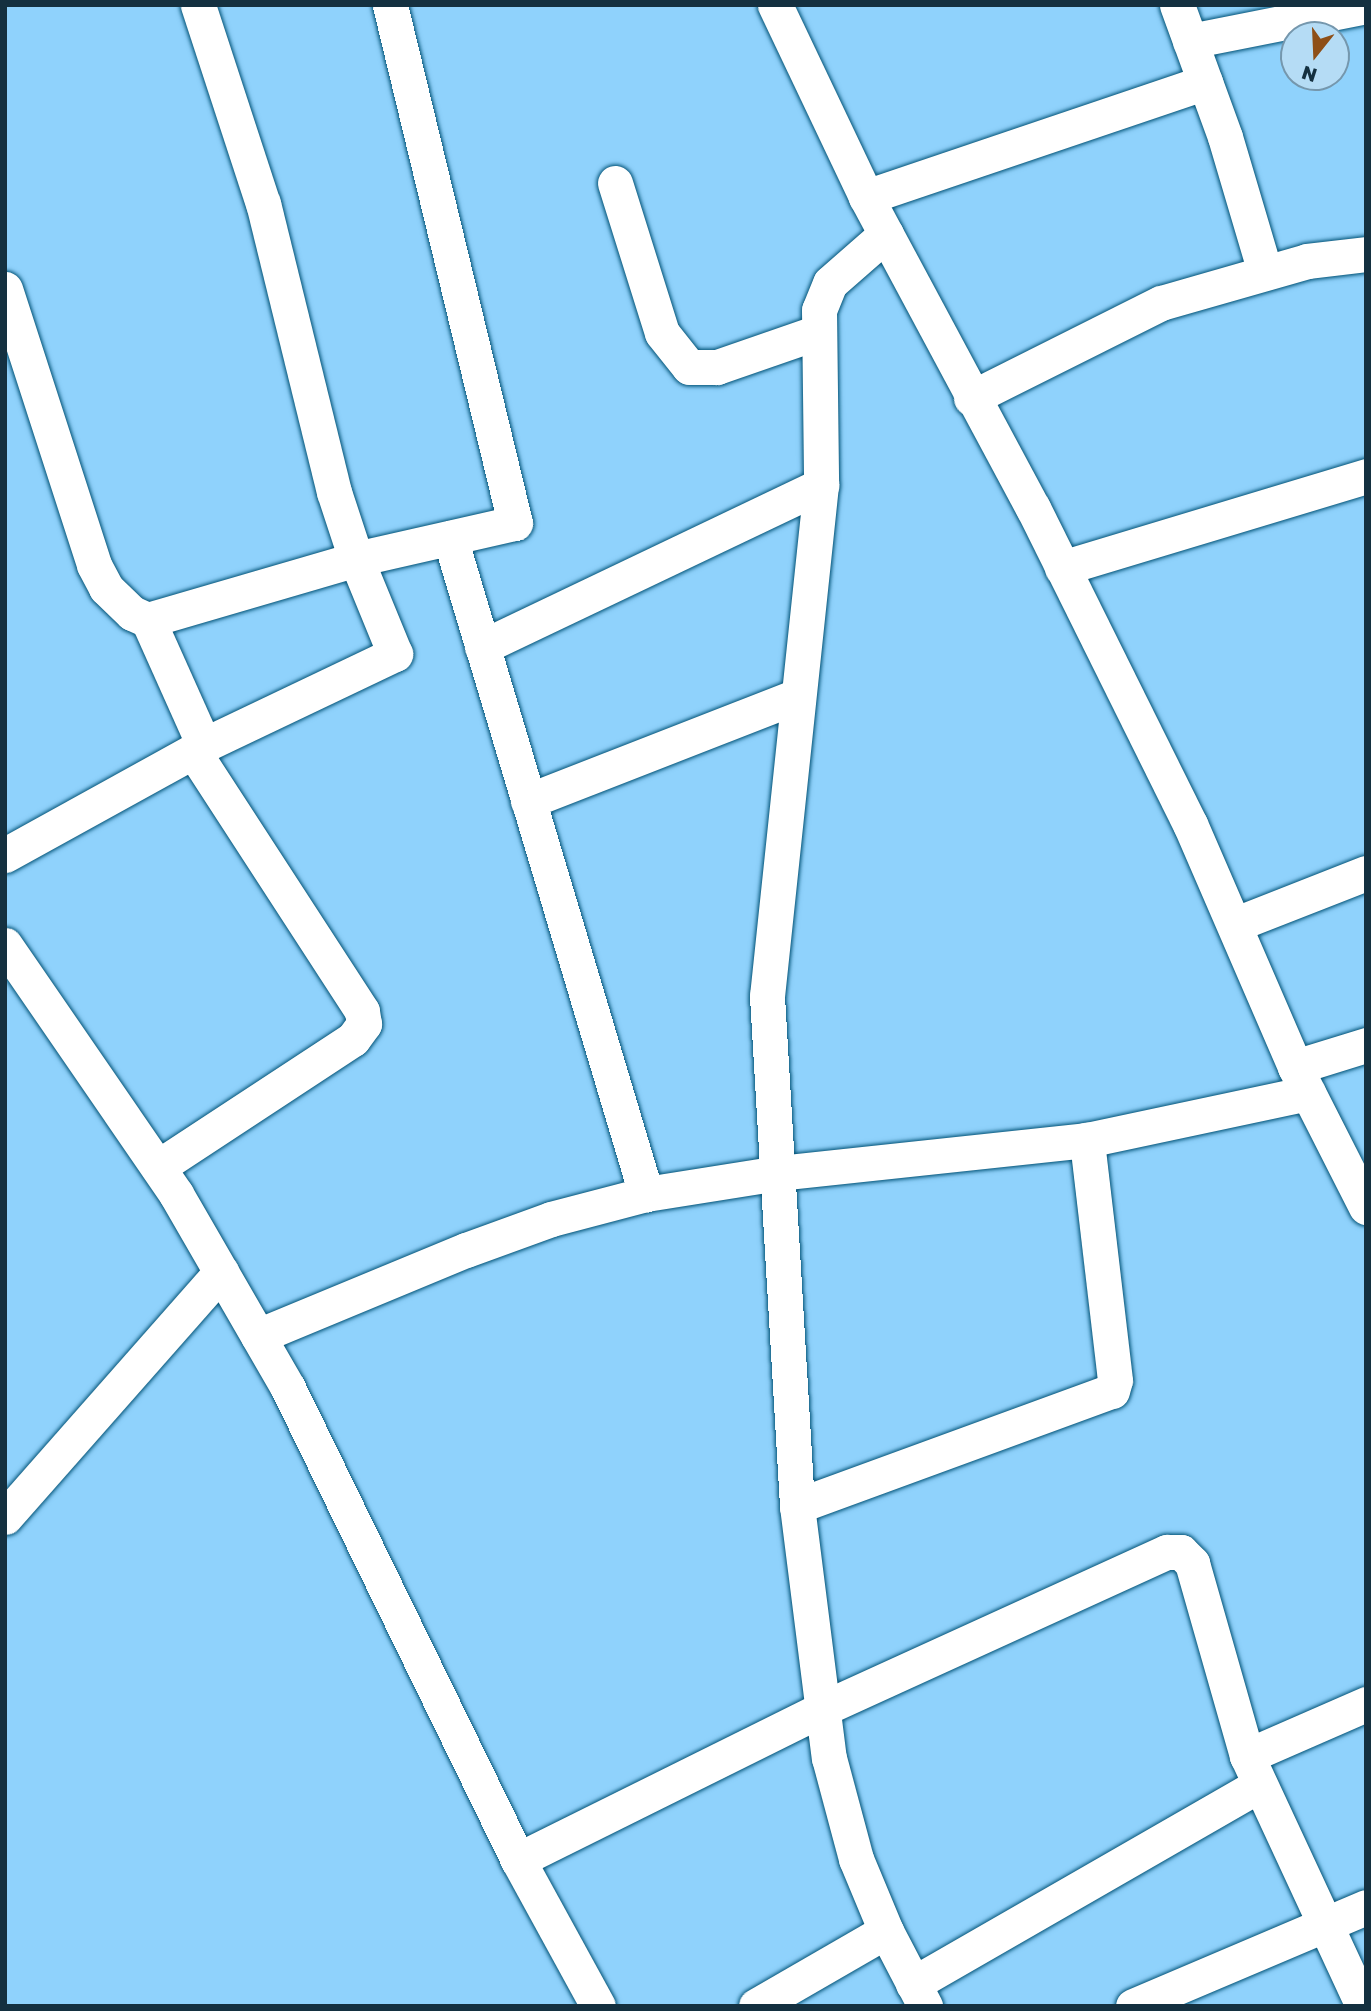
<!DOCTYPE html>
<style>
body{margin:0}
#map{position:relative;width:1371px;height:2011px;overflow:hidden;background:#8fd2fc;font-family:"Golos Text",sans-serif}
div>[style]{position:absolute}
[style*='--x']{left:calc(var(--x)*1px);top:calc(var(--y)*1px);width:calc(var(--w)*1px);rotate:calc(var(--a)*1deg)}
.roads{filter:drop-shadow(0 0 2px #015276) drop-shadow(0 0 2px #015276)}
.street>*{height:35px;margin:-17.5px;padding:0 17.5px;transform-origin:17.5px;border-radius:17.5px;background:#fff}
span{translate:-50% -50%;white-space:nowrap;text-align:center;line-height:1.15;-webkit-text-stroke:7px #b5dcf5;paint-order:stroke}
.frame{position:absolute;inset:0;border:7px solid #143040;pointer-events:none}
.north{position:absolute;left:1280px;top:21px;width:70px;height:70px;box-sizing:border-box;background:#b5dcf5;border:2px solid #7597ad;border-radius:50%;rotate:198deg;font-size:19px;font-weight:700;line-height:28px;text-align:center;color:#143040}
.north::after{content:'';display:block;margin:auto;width:24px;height:32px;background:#8e4f17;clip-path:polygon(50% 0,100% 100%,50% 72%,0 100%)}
</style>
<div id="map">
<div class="roads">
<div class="street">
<div style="--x:775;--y:5;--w:212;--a:64.6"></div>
<div style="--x:866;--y:197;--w:353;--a:61.8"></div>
<div style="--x:1033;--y:508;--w:353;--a:63.6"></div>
<div style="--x:1190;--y:824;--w:265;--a:66.6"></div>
<div style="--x:1295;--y:1067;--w:157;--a:63.1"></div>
<div style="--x:1177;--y:5;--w:140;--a:70"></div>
<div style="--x:1225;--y:137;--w:141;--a:73.5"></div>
<div style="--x:1190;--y:41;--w:179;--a:-11.2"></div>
<div style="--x:615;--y:183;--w:157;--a:72.6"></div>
<div style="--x:662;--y:333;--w:43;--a:51.5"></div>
<div style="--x:689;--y:367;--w:28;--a:0"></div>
<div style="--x:717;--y:367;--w:107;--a:-19.1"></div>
<div style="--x:866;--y:197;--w:358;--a:-18.7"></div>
<div style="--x:886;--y:234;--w:74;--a:138.8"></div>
<div style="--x:830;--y:283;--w:29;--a:112"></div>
<div style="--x:819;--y:310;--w:175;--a:89.3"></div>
<div style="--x:821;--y:485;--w:514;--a:96.03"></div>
<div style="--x:767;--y:996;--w:511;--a:86.63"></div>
<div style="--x:797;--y:1506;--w:254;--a:82.8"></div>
<div style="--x:829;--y:1758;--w:105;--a:75"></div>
<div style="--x:856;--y:1859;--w:78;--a:67.4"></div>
<div style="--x:886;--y:1931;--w:85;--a:62.5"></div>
<div style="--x:5;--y:289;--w:290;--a:72.1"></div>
<div style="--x:94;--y:565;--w:26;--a:62"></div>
<div style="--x:106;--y:588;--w:36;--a:44"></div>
<div style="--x:132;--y:613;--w:17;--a:24"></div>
<div style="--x:148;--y:620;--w:217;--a:-16.3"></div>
<div style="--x:356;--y:559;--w:163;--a:-12.8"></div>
<div style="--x:515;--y:523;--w:533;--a:-103.57"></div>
<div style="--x:971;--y:398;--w:212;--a:-26.6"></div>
<div style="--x:1161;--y:303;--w:152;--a:-16"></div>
<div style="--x:1307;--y:261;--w:59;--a:-6.8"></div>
<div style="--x:450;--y:538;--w:685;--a:73.36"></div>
<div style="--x:1062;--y:568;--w:318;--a:-16.8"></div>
<div style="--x:148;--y:620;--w:137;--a:65.9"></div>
<div style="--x:482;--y:647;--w:376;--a:-25.5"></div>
<div style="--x:528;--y:801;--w:289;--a:-21.3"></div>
<div style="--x:5;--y:855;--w:227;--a:-28.9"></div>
<div style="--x:204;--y:745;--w:212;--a:-25.5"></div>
<div style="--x:395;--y:654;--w:103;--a:-112.3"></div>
<div style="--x:356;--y:559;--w:71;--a:-108.2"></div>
<div style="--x:334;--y:492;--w:297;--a:-103.8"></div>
<div style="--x:263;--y:204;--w:209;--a:-108.1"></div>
<div style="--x:1236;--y:924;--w:140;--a:-21.4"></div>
<div style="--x:5;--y:945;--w:302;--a:55.5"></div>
<div style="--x:176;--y:1194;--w:224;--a:60"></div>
<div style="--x:288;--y:1388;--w:525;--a:64.02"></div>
<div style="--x:518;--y:1860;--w:166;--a:61.3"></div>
<div style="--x:1295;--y:1067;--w:74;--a:-17.2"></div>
<div style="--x:158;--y:1167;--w:233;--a:-33.3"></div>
<div style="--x:353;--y:1039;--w:19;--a:-54"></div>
<div style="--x:364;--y:1024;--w:13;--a:-99"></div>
<div style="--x:362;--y:1011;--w:310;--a:-123"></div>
<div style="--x:258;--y:1336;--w:225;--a:-22.5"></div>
<div style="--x:466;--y:1250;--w:90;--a:-20"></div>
<div style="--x:551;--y:1219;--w:98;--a:-14.7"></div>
<div style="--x:646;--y:1194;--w:134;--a:-9"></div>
<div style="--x:778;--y:1173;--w:311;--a:-6.1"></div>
<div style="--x:1087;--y:1140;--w:226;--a:-12"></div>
<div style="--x:797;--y:1506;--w:335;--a:-20.1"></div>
<div style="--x:1112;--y:1391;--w:11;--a:-75"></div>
<div style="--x:1115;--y:1380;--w:242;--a:-96.7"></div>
<div style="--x:5;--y:1517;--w:327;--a:-48.6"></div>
<div style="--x:1247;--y:1756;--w:130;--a:-23.6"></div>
<div style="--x:518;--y:1860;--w:342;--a:-26.4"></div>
<div style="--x:824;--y:1708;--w:377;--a:-24.5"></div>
<div style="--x:1167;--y:1552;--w:14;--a:0"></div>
<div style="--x:1181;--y:1552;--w:16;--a:45"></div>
<div style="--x:1192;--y:1563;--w:201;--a:74.1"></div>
<div style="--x:1247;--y:1756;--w:276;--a:65.1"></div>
<div style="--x:913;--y:1984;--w:399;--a:-29.9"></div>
<div style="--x:756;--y:2006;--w:150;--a:-30"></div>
<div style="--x:1133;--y:2006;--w:253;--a:-23"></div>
</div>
</div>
<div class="frame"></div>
<div class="north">N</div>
</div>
